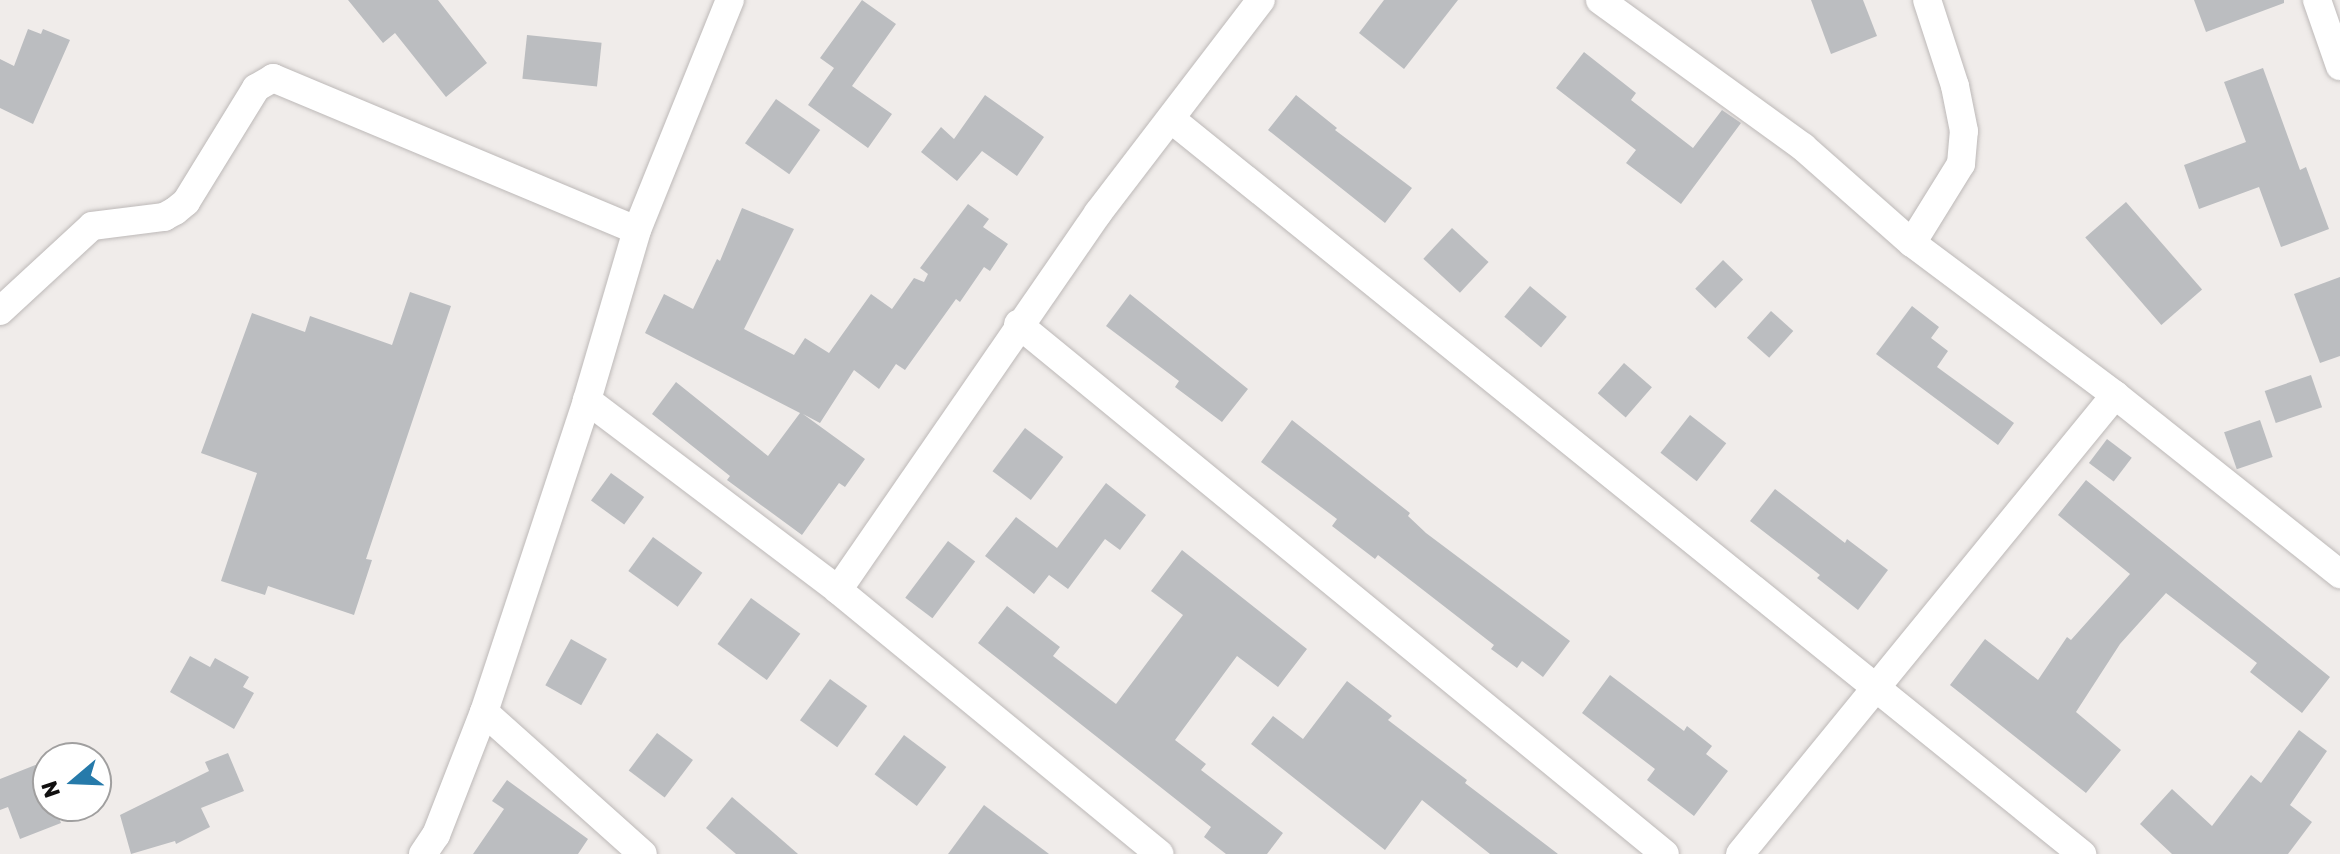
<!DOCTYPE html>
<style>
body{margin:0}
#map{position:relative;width:2340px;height:854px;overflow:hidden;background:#f0ecea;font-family:Rubik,sans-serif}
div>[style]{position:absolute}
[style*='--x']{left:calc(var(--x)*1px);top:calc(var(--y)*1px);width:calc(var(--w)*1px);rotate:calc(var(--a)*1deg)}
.building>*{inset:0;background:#bbbdc0;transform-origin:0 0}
.roads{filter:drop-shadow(0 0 2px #bdb9b8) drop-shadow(0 0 2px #bdb9b8)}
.minor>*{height:28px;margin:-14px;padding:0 14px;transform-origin:14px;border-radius:14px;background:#fff}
span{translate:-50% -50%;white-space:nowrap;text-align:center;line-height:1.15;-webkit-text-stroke:8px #fff;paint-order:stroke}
.north{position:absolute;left:32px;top:742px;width:80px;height:80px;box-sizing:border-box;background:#fff;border:2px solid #a09f9f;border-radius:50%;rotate:251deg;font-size:22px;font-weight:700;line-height:32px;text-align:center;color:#111010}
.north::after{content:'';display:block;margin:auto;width:28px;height:36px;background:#267aaa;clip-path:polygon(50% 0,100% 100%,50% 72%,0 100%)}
</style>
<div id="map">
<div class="building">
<div style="clip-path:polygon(348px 0,438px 0,487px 63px,446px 97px,395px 33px,383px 43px)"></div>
<div style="clip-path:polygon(862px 0,896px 24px,852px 86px,892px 114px,868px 148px,808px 105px,834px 68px,820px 58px)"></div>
<div style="clip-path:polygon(1384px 0,1458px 0,1404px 69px,1359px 33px)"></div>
<div style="clip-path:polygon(1811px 0,1863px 0,1877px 36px,1831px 54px)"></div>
<div style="clip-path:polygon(2194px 0,2284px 0,2284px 3px,2206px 32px)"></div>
<div style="clip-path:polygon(28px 29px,41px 34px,43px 29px,70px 40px,33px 124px,0 108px,0 59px,14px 66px)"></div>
<div style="left:527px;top:35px;width:75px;height:44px;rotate:6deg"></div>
<div style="clip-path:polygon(1584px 52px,1636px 93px,1631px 100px,1693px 148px,1722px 110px,1741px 123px,1681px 204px,1626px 163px,1636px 150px,1556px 88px)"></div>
<div style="clip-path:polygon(2263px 68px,2300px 170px,2306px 167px,2329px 229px,2281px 247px,2259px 187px,2199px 209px,2184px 165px,2246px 142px,2224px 82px)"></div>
<div style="clip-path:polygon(985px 95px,1044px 137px,1017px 176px,982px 151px,957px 181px,921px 152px,941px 127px,954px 139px)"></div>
<div style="clip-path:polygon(1296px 95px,1337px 128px,1335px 130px,1412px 188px,1385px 223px,1268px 130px)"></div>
<div style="left:776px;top:99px;width:54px;height:54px;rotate:35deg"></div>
<div style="left:2126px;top:202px;width:116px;height:54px;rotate:49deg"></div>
<div style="clip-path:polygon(968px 204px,989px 219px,983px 227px,1008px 244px,990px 271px,984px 267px,960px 302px,956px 299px,905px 370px,896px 364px,879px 389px,854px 370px,820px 423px,803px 414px,865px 459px,845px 487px,839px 483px,802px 535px,727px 480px,730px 476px,652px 414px,676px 382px,768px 456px,800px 413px,645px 333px,664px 294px,693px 309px,717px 259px,720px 261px,742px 208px,794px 229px,744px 329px,794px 355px,805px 338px,829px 353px,871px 294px,892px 309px,914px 278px,924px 282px,928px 274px,920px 268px)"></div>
<div style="left:1452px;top:228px;width:50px;height:42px;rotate:43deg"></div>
<div style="left:1723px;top:260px;width:28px;height:40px;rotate:44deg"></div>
<div style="clip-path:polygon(2340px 277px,2340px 356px,2320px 363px,2294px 294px)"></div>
<div style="left:1530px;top:286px;width:48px;height:40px;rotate:40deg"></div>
<div style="clip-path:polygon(410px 292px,451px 306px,366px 559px,372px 560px,354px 615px,268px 586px,265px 595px,221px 581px,257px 473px,201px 453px,252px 313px,305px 332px,310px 316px,392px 345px)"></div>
<div style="clip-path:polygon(1130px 294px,1248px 389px,1222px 422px,1175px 387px,1179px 381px,1106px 326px)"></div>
<div style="clip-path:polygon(1912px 306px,1939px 327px,1931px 338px,1948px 351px,1937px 367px,2014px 423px,1998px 445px,1876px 354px)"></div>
<div style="left:1771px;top:311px;width:30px;height:36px;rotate:42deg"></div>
<div style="left:1624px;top:363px;width:37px;height:40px;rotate:41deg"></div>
<div style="left:2311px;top:375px;width:34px;height:49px;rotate:71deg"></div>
<div style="left:1690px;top:415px;width:46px;height:48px;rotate:38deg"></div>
<div style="clip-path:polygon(1292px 420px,1410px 513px,1408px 516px,1426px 533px,1570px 641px,1543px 677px,1522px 661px,1517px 668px,1491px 649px,1494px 645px,1378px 555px,1375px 559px,1332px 526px,1337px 519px,1261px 462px)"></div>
<div style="left:2260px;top:420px;width:39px;height:38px;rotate:71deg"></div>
<div style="left:1025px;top:428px;width:48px;height:54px;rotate:37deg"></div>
<div style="left:2107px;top:439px;width:31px;height:30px;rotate:37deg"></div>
<div style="left:611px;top:473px;width:41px;height:34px;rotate:36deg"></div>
<div style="clip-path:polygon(2086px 480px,2330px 677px,2302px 713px,2250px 672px,2257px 663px,2166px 593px,2120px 644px,2076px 712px,2121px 750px,2086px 793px,1950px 685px,1985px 639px,2038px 680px,2067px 637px,2071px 640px,2130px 574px,2058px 515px)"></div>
<div style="clip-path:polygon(1106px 483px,1146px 515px,1120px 550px,1105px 539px,1068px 589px,1049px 575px,1034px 594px,985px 556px,1016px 517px,1057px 548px)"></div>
<div style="clip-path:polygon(1775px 489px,1845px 543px,1847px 539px,1888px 570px,1858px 610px,1817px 578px,1820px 575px,1750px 521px)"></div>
<div style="left:653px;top:537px;width:61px;height:42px;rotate:36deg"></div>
<div style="left:948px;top:541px;width:34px;height:71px;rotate:37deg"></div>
<div style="clip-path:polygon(1182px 550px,1307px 649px,1278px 687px,1237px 656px,1175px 740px,1206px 764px,1201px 770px,1283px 833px,1267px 854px,1226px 854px,1204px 837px,1211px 827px,978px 643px,1007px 606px,1060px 647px,1053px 656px,1116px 704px,1183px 615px,1151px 591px)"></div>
<div style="left:751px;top:598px;width:61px;height:57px;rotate:36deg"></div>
<div style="left:571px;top:639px;width:41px;height:53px;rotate:29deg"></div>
<div style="clip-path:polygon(190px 656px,210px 667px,215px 658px,249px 677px,243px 687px,254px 693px,234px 729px,170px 692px)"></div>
<div style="clip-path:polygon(1610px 675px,1684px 731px,1687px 726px,1712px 746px,1706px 754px,1728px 771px,1694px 816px,1647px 780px,1655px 769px,1582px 713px)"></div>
<div style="left:830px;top:679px;width:46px;height:51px;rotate:36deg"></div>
<div style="clip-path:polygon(1347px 681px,1392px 716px,1388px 720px,1467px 780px,1465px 783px,1558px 854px,1490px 854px,1422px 800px,1385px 850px,1251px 744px,1273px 716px,1303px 739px)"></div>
<div style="clip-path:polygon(2299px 730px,2327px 751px,2290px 805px,2312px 822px,2288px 854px,2172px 854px,2140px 824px,2172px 789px,2212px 826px,2251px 775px,2261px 783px)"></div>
<div style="left:657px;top:733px;width:45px;height:47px;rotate:37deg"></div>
<div style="left:904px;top:735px;width:53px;height:49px;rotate:37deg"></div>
<div style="clip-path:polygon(228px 753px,244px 791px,201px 808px,210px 827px,176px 844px,175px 841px,131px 854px,120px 815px,209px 771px,205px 762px)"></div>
<div style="clip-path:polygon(48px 760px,48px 806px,54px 806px,61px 823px,20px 839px,8px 807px,0 810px,0 779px)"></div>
<div style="clip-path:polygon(507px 780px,588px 839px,578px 854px,473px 854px,504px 809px,492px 801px)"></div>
<div style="clip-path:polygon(732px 797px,774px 833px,798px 854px,736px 854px,706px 828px)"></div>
<div style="clip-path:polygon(984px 805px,1049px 854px,948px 854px)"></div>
</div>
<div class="roads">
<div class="minor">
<div style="--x:1600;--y:0;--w:251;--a:35.9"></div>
<div style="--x:1803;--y:147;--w:145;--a:41.4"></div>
<div style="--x:1912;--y:243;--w:254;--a:36.8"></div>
<div style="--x:2115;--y:395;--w:288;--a:38.5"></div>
<div style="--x:2317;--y:0;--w:70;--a:70.8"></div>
<div style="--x:1171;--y:119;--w:1171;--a:38.9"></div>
<div style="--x:1912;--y:243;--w:93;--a:-58.2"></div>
<div style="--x:1961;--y:164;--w:33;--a:-85"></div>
<div style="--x:1964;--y:131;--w:46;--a:-101.3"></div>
<div style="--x:1955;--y:86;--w:90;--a:-108"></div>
<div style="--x:0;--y:311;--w:125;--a:-42.7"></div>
<div style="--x:92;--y:226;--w:73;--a:-7.1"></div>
<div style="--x:164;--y:217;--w:13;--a:-29"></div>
<div style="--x:175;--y:211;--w:14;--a:-39"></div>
<div style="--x:186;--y:202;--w:134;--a:-58.4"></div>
<div style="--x:256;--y:88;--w:20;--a:-30"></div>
<div style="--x:273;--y:78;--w:394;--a:22.7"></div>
<div style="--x:1018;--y:324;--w:836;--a:39.32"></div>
<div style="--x:587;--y:400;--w:315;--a:37.1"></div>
<div style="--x:838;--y:590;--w:416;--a:39.4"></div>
<div style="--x:838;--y:590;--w:458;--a:-55.4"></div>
<div style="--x:1098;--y:213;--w:268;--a:-52.6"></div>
<div style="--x:484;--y:712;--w:213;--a:41.8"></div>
<div style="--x:423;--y:854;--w:23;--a:-56"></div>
<div style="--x:436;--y:835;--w:132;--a:-68.7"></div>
<div style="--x:484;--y:712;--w:329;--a:-71.7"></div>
<div style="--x:587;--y:400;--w:177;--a:-73.6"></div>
<div style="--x:637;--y:230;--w:248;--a:-68"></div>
<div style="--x:1740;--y:854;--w:593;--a:-50.75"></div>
</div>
</div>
<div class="north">N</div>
</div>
